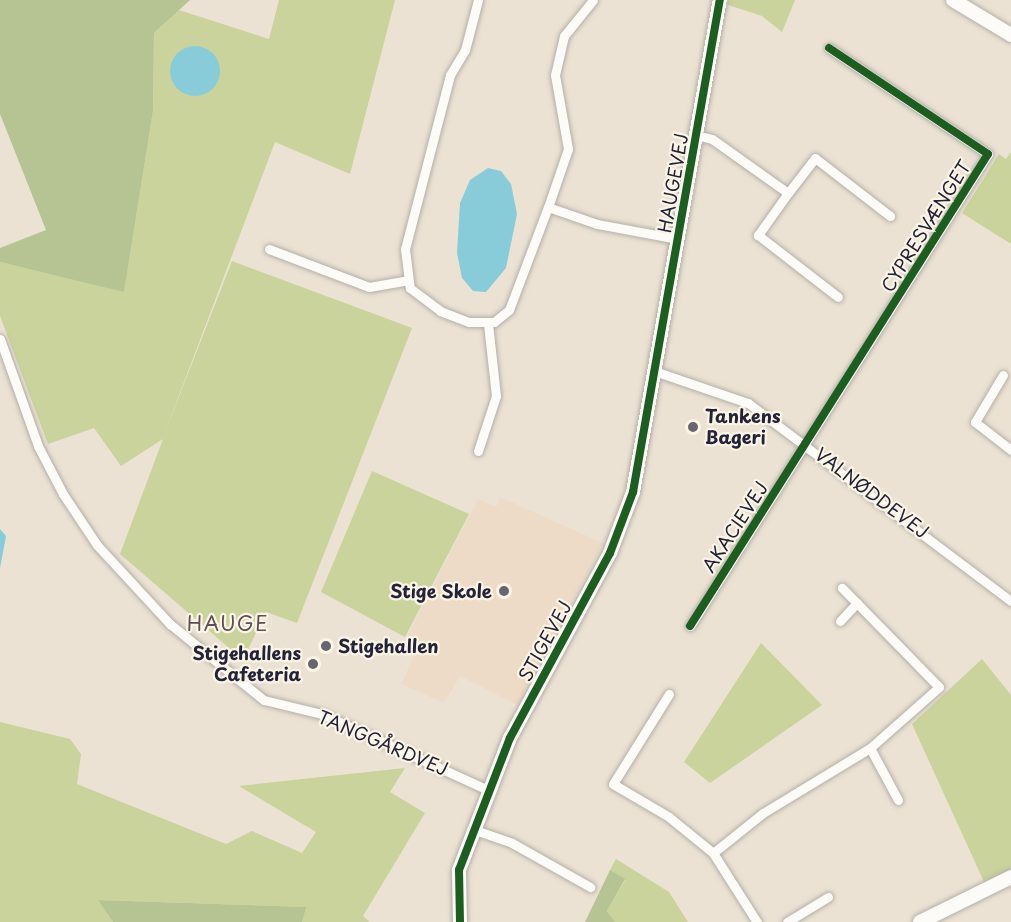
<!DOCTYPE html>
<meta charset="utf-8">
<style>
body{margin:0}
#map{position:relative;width:1011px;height:922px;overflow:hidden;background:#ebe2d3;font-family:"Playpen Sans",sans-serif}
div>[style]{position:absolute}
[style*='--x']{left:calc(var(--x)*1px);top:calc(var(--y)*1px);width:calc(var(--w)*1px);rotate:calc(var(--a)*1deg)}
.built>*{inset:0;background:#eedbc7}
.green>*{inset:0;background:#c9d39b}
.forest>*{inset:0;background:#b6c494}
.water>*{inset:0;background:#88ccd9}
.round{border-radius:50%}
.roads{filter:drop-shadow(0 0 2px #b5afa8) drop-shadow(0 0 2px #b5afa8)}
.street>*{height:9px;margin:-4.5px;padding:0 4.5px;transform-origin:4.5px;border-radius:4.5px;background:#fcfbf8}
.secondary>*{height:14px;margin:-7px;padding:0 7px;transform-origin:7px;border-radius:7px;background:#fcfbf8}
.cycleway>*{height:8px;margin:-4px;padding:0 4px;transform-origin:4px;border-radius:4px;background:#1b5e20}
.dots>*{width:16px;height:16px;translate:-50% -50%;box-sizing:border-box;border:3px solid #fcf5e5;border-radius:50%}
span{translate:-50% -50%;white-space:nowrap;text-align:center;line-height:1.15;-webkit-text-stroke:4.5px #fcf5e5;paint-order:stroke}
.street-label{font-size:18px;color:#22223b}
.poi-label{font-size:18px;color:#22223b;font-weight:700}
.left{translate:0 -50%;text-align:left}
.right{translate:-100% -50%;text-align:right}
.neighbourhood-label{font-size:20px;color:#5e4d5a;letter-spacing:1.5px}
</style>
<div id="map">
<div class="built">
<div style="clip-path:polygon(500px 497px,603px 543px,517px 705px,460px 676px,444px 703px,401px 684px,418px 648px,405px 640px,478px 499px,496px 507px)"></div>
</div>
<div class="green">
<div style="clip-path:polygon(279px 0,395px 0,350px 174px,275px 142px,164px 435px,232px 261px,412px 328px,297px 623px,266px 612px,243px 660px,120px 554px,163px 439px,121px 466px,94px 428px,48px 444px,0 316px,0 262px,124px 291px,153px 111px,154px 33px,179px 10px,269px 39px)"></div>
<div style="clip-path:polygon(728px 0,795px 0,782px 32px,762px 16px,728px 5px)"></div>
<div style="clip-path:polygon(1011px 152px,1011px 244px,962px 213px,999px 154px,1006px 159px)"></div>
<div style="clip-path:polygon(372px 471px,469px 514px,405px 637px,321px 592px)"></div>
<div style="clip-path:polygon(761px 643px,822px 705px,710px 783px,684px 762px)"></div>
<div style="clip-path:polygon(982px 659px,1011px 695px,1011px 871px,985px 884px,912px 724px)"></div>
<div style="clip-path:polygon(0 722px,70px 739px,81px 754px,77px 784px,226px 844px,252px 831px,302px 853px,316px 832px,239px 786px,405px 768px,390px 792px,425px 813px,363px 916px,370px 922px,302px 922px,305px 907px,99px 900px,113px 922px,0 922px)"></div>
<div style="clip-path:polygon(616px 859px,669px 892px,688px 922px,615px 922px,607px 911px,625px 880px,610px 870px)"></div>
</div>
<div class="forest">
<div style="clip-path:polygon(0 0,190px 0,154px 33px,153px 111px,124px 292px,0 262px,0 248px,46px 230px,0 114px)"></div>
<div style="clip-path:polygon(610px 870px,625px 879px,607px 911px,615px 922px,585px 922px)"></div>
<div style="clip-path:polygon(98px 900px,306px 907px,302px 922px,113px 922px)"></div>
</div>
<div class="water">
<div class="round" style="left:170px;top:46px;width:50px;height:50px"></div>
<div style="clip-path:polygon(488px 168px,501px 171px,511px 184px,517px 214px,506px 268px,486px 292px,473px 291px,462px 278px,457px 253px,460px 203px,470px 180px)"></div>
<div style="clip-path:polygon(0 529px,6px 536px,0 568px)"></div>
</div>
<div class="roads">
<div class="street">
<div style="--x:478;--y:0;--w:52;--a:104.6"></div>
<div style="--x:465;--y:50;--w:29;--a:121"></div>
<div style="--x:450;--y:75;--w:180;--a:104.5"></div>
<div style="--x:405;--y:249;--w:39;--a:83"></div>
<div style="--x:410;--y:288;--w:38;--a:37"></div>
<div style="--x:440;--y:311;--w:31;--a:21"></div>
<div style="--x:469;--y:322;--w:25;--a:0"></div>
<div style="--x:494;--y:322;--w:19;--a:-39"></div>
<div style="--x:509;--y:310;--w:110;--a:-69.3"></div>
<div style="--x:593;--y:0;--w:46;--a:128.9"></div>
<div style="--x:564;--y:36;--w:40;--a:103"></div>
<div style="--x:555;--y:75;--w:75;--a:80"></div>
<div style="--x:568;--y:149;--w:61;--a:109"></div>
<div style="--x:548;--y:207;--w:52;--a:19.1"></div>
<div style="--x:597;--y:224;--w:82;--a:10.5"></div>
<div style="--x:696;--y:135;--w:16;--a:14"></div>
<div style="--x:712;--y:139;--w:93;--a:35.4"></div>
<div style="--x:788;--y:193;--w:52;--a:125.5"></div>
<div style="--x:758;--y:235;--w:101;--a:37.8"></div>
<div style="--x:788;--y:193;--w:44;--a:-52.4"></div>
<div style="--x:815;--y:158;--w:95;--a:37.7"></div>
<div style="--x:269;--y:249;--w:107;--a:20.8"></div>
<div style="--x:369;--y:287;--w:39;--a:-10"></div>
<div style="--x:0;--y:339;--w:114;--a:70.4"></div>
<div style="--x:38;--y:446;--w:54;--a:62.5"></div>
<div style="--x:63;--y:494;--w:61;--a:56.3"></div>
<div style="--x:97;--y:545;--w:108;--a:47.3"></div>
<div style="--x:170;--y:624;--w:121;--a:39"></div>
<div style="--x:264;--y:700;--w:60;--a:13.6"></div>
<div style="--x:322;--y:714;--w:185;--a:24.6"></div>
<div style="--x:657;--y:372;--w:96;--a:18.8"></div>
<div style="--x:748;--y:403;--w:329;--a:37"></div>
<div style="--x:1003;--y:375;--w:55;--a:120.8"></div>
<div style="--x:975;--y:422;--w:46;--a:37.9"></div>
<div style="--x:478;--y:451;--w:58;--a:-71.9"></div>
<div style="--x:496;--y:396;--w:73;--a:-96.3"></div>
<div style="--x:840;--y:621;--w:25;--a:-47"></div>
<div style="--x:690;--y:626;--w:558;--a:-57.73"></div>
<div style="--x:988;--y:154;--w:191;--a:-146.3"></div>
<div style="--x:669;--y:694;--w:106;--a:121.9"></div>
<div style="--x:613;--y:784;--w:65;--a:30.5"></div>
<div style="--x:669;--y:817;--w:57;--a:39.3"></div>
<div style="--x:713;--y:853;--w:82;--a:57.5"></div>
<div style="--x:870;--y:748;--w:59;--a:61.7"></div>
<div style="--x:475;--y:830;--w:39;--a:19"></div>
<div style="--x:512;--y:843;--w:90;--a:29.4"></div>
<div style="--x:713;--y:853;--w:64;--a:-38.7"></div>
<div style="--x:763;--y:813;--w:125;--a:-31.3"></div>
<div style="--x:870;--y:748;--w:92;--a:-41.5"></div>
<div style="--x:939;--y:687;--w:139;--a:-134.4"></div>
<div style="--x:787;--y:922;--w:48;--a:-31.4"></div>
</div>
<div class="secondary">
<div style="--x:953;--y:0;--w:68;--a:31.1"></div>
<div style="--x:460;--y:922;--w:52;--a:-91.1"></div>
<div style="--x:459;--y:870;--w:142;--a:-68.9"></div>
<div style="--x:510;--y:738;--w:210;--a:-61.6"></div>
<div style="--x:610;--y:553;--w:65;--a:-69.3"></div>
<div style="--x:633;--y:492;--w:500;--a:-80"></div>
<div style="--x:920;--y:922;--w:102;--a:-26.3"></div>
</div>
</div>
<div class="cycleway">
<div style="--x:690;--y:626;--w:558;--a:-57.73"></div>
<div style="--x:988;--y:154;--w:191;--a:-146.3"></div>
<div style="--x:460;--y:922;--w:52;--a:-91.1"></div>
<div style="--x:459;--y:870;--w:142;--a:-68.9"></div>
<div style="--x:510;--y:738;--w:210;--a:-61.6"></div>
<div style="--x:610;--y:553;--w:65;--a:-69.3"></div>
<div style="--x:633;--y:492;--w:500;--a:-80"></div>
</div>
<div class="dots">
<div style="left:693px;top:427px;background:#686570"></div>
<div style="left:504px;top:591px;background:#686570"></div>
<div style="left:326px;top:646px;background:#686570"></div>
<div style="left:313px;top:664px;background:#686570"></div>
</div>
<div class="street-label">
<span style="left:673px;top:183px;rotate:-80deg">HAUGEVEJ</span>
<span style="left:926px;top:226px;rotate:-58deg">CYPRESVÆNGET</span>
<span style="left:872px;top:493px;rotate:37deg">VALNØDDEVEJ</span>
<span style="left:735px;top:527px;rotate:-57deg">AKACIEVEJ</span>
<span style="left:545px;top:641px;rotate:-61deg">STIGEVEJ</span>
<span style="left:383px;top:743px;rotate:23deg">TANGGÅRDVEJ</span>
</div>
<div class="poi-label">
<span class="left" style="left:705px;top:427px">Tankens<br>Bageri</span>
<span class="right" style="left:492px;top:591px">Stige Skole</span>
<span class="left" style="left:338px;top:646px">Stigehallen</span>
<span class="right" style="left:301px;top:664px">Stigehallens<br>Cafeteria</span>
</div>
<div class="neighbourhood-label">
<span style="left:228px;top:623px">HAUGE</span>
</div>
</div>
